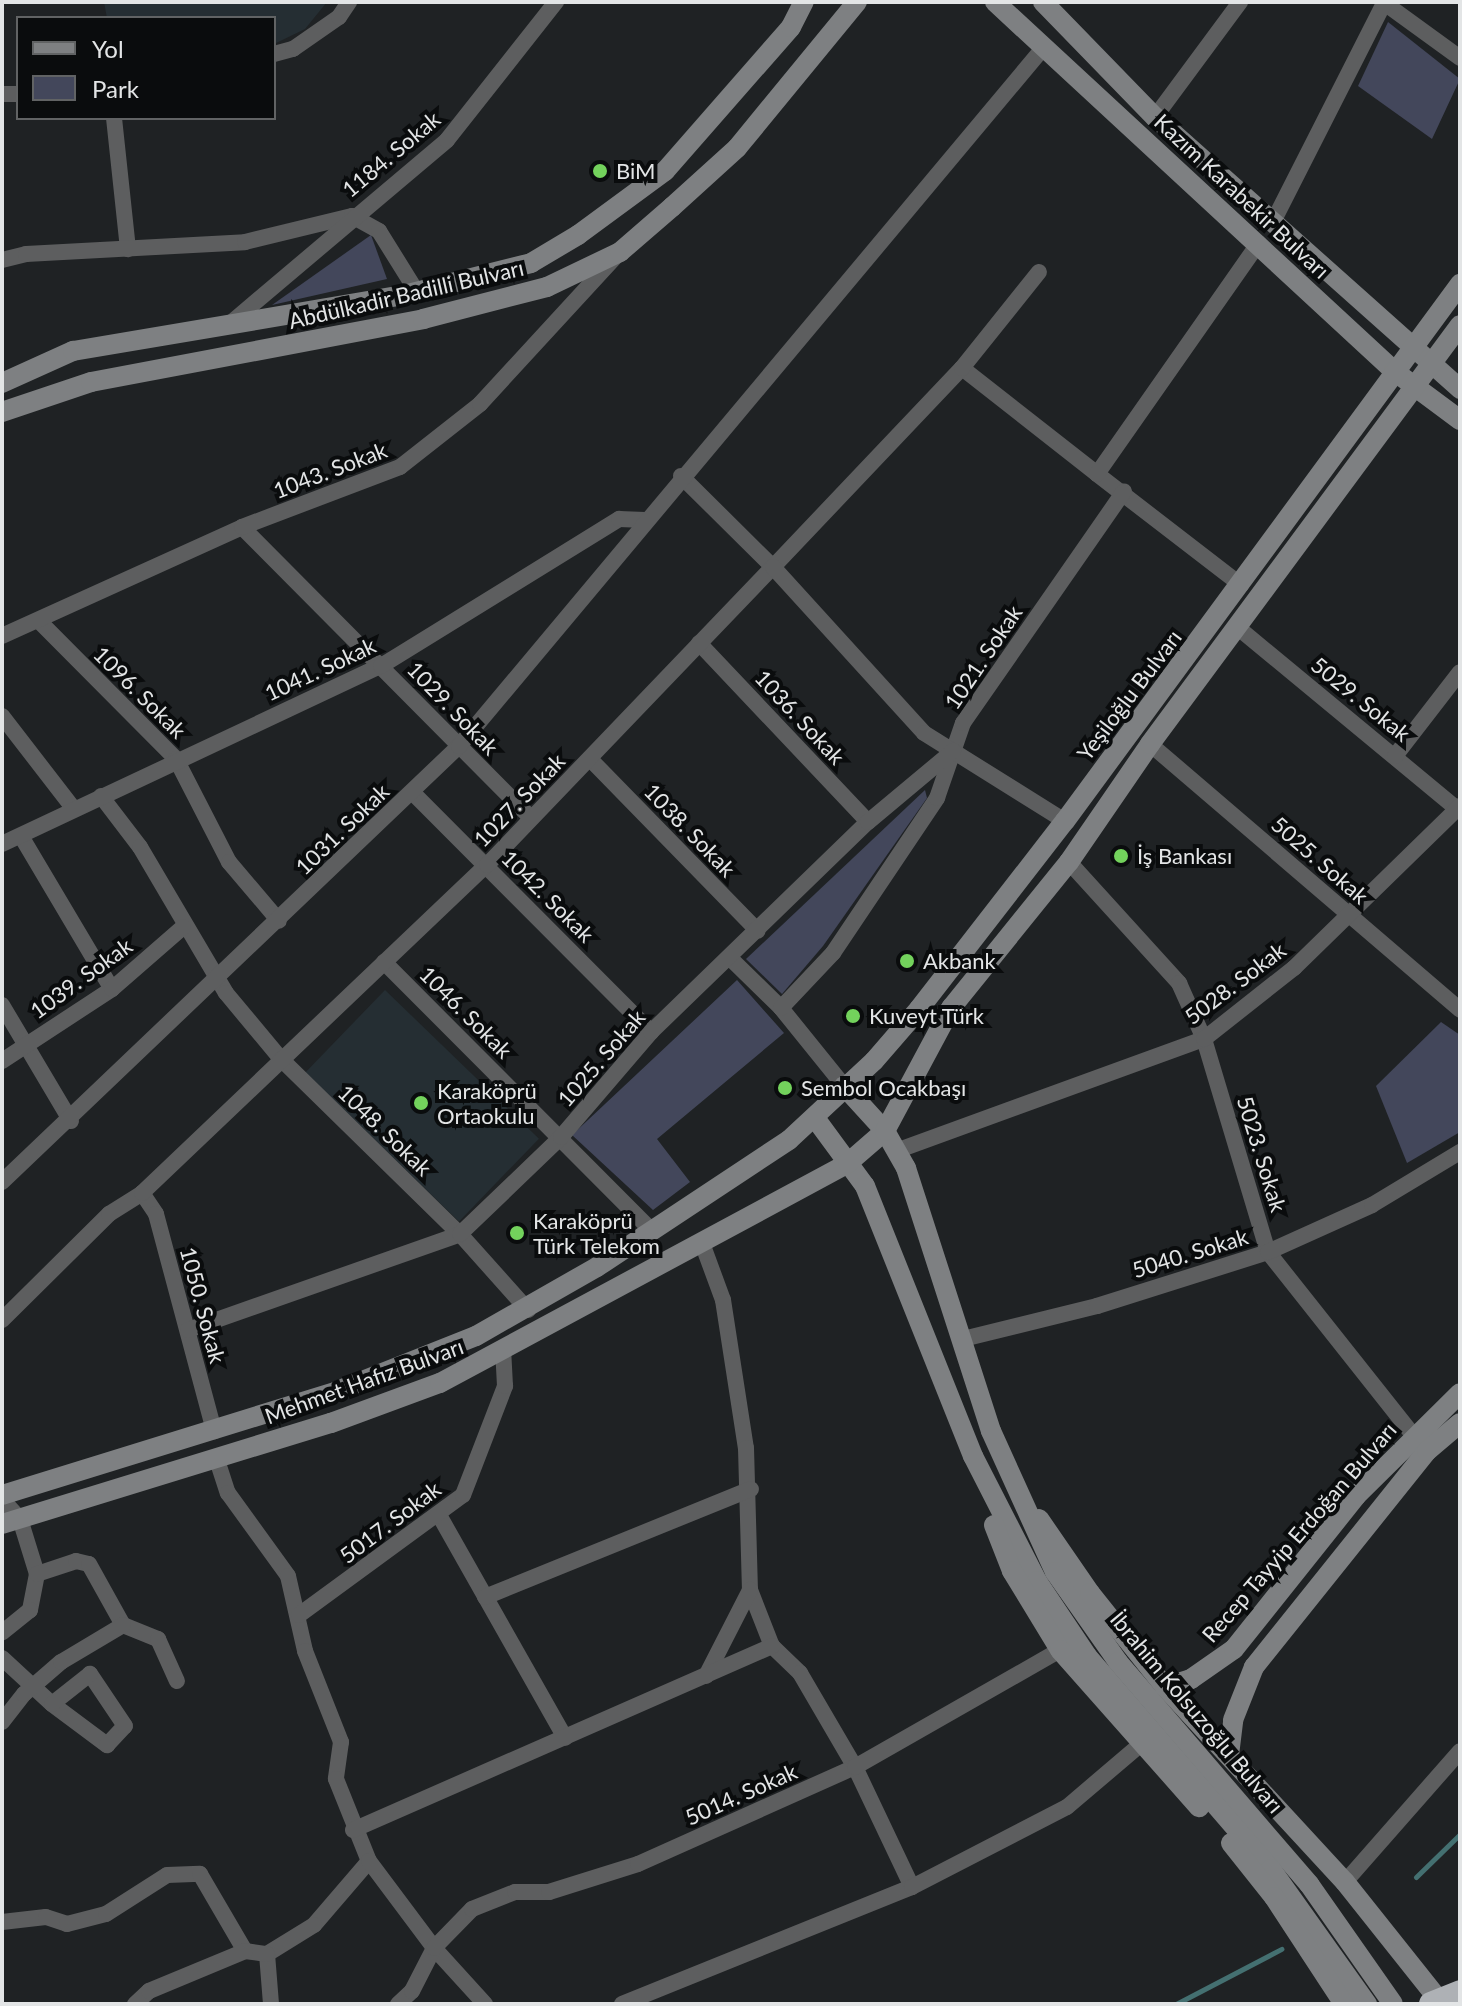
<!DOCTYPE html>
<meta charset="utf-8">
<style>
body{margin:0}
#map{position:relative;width:1462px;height:2006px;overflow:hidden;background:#1f2224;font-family:Lato,sans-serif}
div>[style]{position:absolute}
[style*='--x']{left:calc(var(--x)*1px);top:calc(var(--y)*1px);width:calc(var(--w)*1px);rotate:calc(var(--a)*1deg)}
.built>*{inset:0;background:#252e33;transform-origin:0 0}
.green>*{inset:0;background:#43475b}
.stream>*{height:5px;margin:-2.5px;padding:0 2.5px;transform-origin:2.5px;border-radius:2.5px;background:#447071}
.street>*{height:16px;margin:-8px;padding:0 8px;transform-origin:8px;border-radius:8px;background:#5d5e5f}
.secondary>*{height:20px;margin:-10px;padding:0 10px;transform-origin:10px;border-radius:10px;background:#7e8082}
.highway>*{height:24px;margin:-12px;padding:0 12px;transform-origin:12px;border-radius:12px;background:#aeb1b5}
.dots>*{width:22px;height:22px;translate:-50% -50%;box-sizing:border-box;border:4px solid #0a0c0d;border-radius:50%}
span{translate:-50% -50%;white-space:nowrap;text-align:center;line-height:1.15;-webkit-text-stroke:8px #0a0c0d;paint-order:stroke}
.street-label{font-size:22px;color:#e3e5e6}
.poi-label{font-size:22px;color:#e3e5e6}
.left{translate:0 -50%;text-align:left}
.frame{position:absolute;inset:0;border:4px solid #e3e5e6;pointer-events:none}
.legend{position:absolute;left:16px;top:16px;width:260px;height:104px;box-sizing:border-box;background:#0a0c0d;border:2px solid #616364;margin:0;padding:10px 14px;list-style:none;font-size:24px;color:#e3e5e6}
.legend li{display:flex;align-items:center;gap:16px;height:40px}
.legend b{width:40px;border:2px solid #616364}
</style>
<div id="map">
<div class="built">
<div style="clip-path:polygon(104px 2px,327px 2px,305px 29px,274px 44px,274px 18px,107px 18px)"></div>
<div style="left:385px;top:990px;width:214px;height:115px;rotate:44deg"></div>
</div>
<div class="green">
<div style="clip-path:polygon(1388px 22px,1460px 79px,1432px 139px,1358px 86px)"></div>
<div style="clip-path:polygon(371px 235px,387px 279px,272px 305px)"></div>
<div style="clip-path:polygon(925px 790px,927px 798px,823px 946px,782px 994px,746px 959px)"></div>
<div style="clip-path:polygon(737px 980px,784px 1033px,657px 1139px,690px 1182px,653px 1210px,572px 1135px)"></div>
<div style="clip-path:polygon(1441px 1022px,1460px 1035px,1460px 1132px,1407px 1163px,1376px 1086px)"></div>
</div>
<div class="stream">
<div style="--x:1416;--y:1877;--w:62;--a:-44.3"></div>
<div style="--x:1176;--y:2004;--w:119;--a:-27.6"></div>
</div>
<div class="street">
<div style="--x:1383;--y:2;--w:95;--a:36"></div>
<div style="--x:274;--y:54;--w:20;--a:-15"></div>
<div style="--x:293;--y:49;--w:56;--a:-34.8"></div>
<div style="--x:339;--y:17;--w:18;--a:-56"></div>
<div style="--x:2;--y:94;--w:16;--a:0"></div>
<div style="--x:1155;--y:117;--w:143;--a:-53.5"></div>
<div style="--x:114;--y:118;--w:132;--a:83.9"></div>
<div style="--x:1272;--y:224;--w:248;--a:-63.1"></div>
<div style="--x:2;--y:260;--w:25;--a:-14"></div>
<div style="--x:26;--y:254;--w:219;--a:-3.1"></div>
<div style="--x:245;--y:242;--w:110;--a:-13.7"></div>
<div style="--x:352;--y:216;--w:31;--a:29"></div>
<div style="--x:379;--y:231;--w:72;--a:58.1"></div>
<div style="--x:233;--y:321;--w:280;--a:-40.2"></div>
<div style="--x:447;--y:140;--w:176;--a:-51.7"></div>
<div style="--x:962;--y:368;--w:172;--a:38.1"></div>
<div style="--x:681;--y:476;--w:129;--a:44.7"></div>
<div style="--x:773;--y:567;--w:274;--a:-46.5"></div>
<div style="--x:962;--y:368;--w:123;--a:-51.3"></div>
<div style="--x:242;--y:527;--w:409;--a:45.2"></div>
<div style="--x:1241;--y:585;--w:182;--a:-142.4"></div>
<div style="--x:1097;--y:474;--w:282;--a:-55"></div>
<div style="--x:39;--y:621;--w:194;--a:45.2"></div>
<div style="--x:176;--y:759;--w:116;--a:62.8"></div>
<div style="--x:229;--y:862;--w:77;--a:49.7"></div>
<div style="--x:1236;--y:626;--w:286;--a:39.6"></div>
<div style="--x:2;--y:636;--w:264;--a:-24.4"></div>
<div style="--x:242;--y:527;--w:169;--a:-20.8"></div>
<div style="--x:400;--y:467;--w:102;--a:-38.2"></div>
<div style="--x:480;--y:404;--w:201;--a:-47.4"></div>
<div style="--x:699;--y:643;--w:246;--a:46.6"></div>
<div style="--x:2;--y:716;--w:118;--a:52.3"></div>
<div style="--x:1150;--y:744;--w:408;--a:40.6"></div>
<div style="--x:1395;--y:756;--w:106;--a:-52.3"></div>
<div style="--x:590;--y:759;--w:240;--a:45.7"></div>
<div style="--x:412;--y:792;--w:339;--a:45.1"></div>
<div style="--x:101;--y:796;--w:64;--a:52.6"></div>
<div style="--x:140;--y:847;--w:169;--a:59.5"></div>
<div style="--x:226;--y:993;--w:86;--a:50.2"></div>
<div style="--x:281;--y:1059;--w:250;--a:44.4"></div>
<div style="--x:460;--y:1234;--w:102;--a:48.2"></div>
<div style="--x:21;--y:836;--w:178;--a:59.3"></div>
<div style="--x:2;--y:844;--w:419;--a:-25.2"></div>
<div style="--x:381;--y:666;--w:280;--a:-31.7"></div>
<div style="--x:619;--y:519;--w:26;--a:2"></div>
<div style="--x:1069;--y:862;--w:164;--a:47.7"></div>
<div style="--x:1179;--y:983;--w:61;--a:65.9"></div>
<div style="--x:1204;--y:1039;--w:222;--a:73.3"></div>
<div style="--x:1268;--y:1252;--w:245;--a:51.6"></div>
<div style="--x:729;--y:957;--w:73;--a:44.4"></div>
<div style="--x:781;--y:1008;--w:100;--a:51.1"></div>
<div style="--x:384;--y:962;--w:378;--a:45.1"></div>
<div style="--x:2;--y:1005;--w:135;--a:59.3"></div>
<div style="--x:781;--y:1008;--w:76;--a:-46.6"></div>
<div style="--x:833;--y:953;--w:187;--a:-56.1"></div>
<div style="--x:937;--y:798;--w:79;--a:-70.9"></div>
<div style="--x:963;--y:723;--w:282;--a:-55.2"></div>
<div style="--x:2;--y:1061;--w:131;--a:-33.2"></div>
<div style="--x:112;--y:989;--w:94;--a:-41.1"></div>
<div style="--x:896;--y:1151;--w:328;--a:-20"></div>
<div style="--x:1204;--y:1039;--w:115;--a:-38.3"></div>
<div style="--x:1294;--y:968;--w:232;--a:-44.3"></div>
<div style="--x:2;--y:1182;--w:632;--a:-43.65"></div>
<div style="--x:459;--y:746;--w:911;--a:-50.07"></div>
<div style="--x:142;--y:1193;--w:25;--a:56"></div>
<div style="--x:156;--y:1214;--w:225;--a:75"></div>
<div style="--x:702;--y:1243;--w:61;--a:69.8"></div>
<div style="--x:723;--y:1300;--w:150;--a:81.2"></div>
<div style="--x:746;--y:1448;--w:142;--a:88.4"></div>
<div style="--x:750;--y:1590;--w:60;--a:68.6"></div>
<div style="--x:772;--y:1646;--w:39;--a:44"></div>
<div style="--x:800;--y:1673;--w:109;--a:59.7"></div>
<div style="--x:855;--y:1767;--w:133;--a:64.6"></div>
<div style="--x:2;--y:1320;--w:151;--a:-44.7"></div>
<div style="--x:109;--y:1214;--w:39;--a:-32"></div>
<div style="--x:142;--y:1193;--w:476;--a:-43.6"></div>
<div style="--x:487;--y:865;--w:413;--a:-46.2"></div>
<div style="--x:773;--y:567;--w:224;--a:47.7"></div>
<div style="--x:924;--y:733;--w:166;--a:32"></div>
<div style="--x:188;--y:1330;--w:288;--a:-19.4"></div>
<div style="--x:460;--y:1234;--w:140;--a:-43.8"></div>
<div style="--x:561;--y:1137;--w:138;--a:-49.4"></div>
<div style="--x:651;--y:1032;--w:302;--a:-44.1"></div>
<div style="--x:868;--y:822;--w:111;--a:-39.9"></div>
<div style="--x:963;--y:1339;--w:138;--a:-13.8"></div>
<div style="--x:1097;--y:1306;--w:179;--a:-17.5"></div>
<div style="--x:1268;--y:1252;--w:114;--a:-24.3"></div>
<div style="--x:1372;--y:1205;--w:103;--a:-31.1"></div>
<div style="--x:217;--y:1460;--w:35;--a:72"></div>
<div style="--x:228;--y:1493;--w:102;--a:54.1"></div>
<div style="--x:288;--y:1576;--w:77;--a:77.2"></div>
<div style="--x:305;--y:1651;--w:98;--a:68.4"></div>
<div style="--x:341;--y:1742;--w:37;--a:98"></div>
<div style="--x:336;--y:1779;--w:88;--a:68.1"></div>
<div style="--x:369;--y:1861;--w:84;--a:130.7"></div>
<div style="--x:314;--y:1925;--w:55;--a:148.3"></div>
<div style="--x:267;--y:1954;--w:50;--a:85.4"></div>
<div style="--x:2;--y:1499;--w:27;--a:48"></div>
<div style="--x:20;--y:1519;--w:58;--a:72.8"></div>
<div style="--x:37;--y:1574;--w:37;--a:101"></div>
<div style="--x:30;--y:1610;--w:36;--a:141"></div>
<div style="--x:439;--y:1515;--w:256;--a:60.5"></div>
<div style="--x:37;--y:1574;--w:41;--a:-18.4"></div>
<div style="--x:76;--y:1561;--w:13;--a:13"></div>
<div style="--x:89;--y:1564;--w:70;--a:60.9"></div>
<div style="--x:123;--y:1625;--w:38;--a:22"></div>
<div style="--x:158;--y:1639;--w:46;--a:65.7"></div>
<div style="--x:485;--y:1597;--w:287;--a:-22.1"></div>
<div style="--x:299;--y:1615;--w:203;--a:-36.2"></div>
<div style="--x:463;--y:1495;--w:117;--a:-68.9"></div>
<div style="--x:505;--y:1386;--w:33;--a:-93"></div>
<div style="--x:2;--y:1658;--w:68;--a:42.6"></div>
<div style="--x:52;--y:1704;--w:69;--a:36.7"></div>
<div style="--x:107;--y:1745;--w:26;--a:-47"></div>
<div style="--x:125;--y:1726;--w:63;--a:-123.9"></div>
<div style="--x:90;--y:1674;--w:48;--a:141.7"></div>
<div style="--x:706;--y:1676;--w:97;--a:-62.9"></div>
<div style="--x:2;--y:1722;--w:36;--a:-52"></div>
<div style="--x:24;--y:1694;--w:49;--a:-40.9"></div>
<div style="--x:61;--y:1662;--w:72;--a:-30.8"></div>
<div style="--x:353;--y:1830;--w:458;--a:-23.7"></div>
<div style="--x:369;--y:1861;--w:109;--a:53.2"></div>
<div style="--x:434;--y:1948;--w:76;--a:47.7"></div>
<div style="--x:1345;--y:1882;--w:174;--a:-48.7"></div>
<div style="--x:2;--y:1922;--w:44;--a:-6.5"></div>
<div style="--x:46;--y:1917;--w:22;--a:18"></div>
<div style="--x:67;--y:1924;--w:40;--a:-14.4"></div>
<div style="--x:106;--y:1914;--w:72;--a:-32.6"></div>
<div style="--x:167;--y:1875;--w:33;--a:-2"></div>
<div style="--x:200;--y:1874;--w:89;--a:59.7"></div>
<div style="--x:245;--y:1951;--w:22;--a:8"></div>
<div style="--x:135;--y:2004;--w:19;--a:-43"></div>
<div style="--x:149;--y:1991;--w:104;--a:-22.6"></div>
<div style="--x:398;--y:2004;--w:19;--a:-43"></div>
<div style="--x:412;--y:1991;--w:48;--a:-62.9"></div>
<div style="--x:434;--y:1948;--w:54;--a:-45.7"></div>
<div style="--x:472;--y:1909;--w:46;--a:-21.6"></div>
<div style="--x:515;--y:1892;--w:34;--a:0"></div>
<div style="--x:549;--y:1892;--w:93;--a:-17.5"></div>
<div style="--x:638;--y:1864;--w:238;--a:-24.1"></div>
<div style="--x:855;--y:1767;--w:236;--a:-29.7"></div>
<div style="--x:622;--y:2004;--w:313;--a:-22"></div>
<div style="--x:912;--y:1887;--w:174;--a:-27.3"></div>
<div style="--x:1067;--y:1807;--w:97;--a:-40.4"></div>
</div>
<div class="secondary">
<div style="--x:995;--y:2;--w:543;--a:42.76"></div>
<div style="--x:1394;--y:371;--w:82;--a:36.6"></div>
<div style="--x:1043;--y:2;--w:161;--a:45.8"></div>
<div style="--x:1155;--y:117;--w:409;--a:41.7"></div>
<div style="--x:2;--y:383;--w:78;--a:-24.3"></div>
<div style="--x:73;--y:351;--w:336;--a:-9.6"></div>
<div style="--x:404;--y:295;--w:131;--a:-14.1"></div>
<div style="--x:531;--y:263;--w:55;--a:-30.8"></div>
<div style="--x:578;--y:235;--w:108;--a:-36.3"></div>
<div style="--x:665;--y:171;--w:191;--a:-48.8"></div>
<div style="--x:791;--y:27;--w:28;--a:-63"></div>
<div style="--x:2;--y:412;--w:94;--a:-18.6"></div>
<div style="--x:91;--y:382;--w:338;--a:-10.7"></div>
<div style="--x:423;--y:319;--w:128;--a:-14.5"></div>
<div style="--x:547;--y:287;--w:81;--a:-25.6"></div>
<div style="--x:620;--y:252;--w:69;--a:-40.9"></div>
<div style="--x:672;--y:207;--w:88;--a:-42.2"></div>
<div style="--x:737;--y:148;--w:189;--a:-50.6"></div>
<div style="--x:844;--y:1086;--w:61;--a:47.7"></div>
<div style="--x:885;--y:1131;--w:43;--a:60.4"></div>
<div style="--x:906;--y:1168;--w:276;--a:72.1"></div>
<div style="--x:991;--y:1431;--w:155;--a:65.6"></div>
<div style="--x:1055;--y:1572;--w:110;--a:55"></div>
<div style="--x:1118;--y:1662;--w:293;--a:49.3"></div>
<div style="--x:1309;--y:1884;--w:146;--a:55"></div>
<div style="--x:815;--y:1118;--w:84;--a:53.7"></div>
<div style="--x:865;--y:1186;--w:291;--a:68.2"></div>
<div style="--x:973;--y:1456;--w:140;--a:62.9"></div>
<div style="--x:1037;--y:1581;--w:90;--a:56.3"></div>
<div style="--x:1087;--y:1656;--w:281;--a:49.2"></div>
<div style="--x:1271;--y:1869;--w:166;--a:54.6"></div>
<div style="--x:2;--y:1495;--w:351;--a:-17.2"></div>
<div style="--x:337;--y:1391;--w:149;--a:-21.6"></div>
<div style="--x:476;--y:1336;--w:139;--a:-29.7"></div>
<div style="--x:597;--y:1267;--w:230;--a:-33.5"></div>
<div style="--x:789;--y:1140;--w:116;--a:-42.9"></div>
<div style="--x:874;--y:1061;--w:69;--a:-49.1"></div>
<div style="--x:919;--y:1009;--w:238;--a:-52.2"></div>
<div style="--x:1065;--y:821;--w:667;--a:-53.66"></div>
<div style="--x:1039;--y:1519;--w:90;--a:55.4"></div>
<div style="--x:1090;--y:1593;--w:120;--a:51.4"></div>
<div style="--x:1165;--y:1687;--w:265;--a:47.3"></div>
<div style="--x:1345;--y:1882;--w:156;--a:51.5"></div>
<div style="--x:2;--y:1524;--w:344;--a:-17.1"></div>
<div style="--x:331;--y:1423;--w:116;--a:-20.2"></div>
<div style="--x:440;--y:1383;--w:464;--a:-28.3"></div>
<div style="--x:848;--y:1163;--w:49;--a:-40.9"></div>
<div style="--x:885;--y:1131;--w:140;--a:-61.8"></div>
<div style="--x:951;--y:1008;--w:188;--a:-51.1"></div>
<div style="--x:1069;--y:862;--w:143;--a:-55.5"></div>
<div style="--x:1150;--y:744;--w:521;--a:-53.5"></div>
<div style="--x:994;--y:1525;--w:49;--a:68.6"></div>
<div style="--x:1012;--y:1571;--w:92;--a:58.7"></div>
<div style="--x:1060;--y:1650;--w:210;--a:48.5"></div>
<div style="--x:1165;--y:1687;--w:27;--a:-17"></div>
<div style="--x:1191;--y:1679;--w:52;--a:-34.9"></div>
<div style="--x:1234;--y:1649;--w:196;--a:-51.4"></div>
<div style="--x:1356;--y:1496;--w:146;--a:-44.7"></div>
<div style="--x:1229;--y:1755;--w:35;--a:-83"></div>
<div style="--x:1233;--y:1720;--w:57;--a:-68.4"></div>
<div style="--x:1254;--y:1667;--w:277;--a:-51.3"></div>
<div style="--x:1427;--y:1451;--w:43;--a:-40.3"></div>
<div style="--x:1231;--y:1843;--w:69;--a:51.5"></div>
<div style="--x:1274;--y:1897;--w:128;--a:56.8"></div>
</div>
<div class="highway">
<div style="--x:1431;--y:2004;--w:31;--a:-22"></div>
</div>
<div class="dots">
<div style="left:600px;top:171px;background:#73d25c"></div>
<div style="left:1121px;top:856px;background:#73d25c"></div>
<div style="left:907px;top:961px;background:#73d25c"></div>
<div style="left:853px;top:1016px;background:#73d25c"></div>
<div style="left:785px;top:1088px;background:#73d25c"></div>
<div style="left:421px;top:1103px;background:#73d25c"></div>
<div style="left:517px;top:1233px;background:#73d25c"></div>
</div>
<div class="street-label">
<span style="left:391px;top:154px;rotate:-40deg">1184. Sokak</span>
<span style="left:1242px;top:196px;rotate:43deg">Kazım Karabekir Bulvarı</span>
<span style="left:406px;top:294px;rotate:-13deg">Abdülkadir Badilli Bulvarı</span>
<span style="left:330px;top:470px;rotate:-21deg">1043. Sokak</span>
<span style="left:983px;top:657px;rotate:-56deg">1021. Sokak</span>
<span style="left:320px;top:669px;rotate:-25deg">1041. Sokak</span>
<span style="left:140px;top:692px;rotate:45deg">1096. Sokak</span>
<span style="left:1129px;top:695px;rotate:-53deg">Yeşiloğlu Bulvarı</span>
<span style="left:1361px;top:699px;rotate:39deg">5029. Sokak</span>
<span style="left:453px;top:708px;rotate:46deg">1029. Sokak</span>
<span style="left:800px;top:717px;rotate:47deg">1036. Sokak</span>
<span style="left:519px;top:800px;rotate:-46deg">1027. Sokak</span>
<span style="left:342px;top:829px;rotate:-44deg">1031. Sokak</span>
<span style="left:690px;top:830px;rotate:46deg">1038. Sokak</span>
<span style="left:1320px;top:860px;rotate:41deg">5025. Sokak</span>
<span style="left:548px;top:896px;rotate:45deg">1042. Sokak</span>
<span style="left:81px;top:978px;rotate:-36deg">1039. Sokak</span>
<span style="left:1235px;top:983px;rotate:-37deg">5028. Sokak</span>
<span style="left:466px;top:1012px;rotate:45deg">1046. Sokak</span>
<span style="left:601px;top:1058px;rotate:-49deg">1025. Sokak</span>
<span style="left:385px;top:1130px;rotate:44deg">1048. Sokak</span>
<span style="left:1262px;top:1154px;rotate:73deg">5023. Sokak</span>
<span style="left:1190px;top:1253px;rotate:-17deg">5040. Sokak</span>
<span style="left:203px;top:1305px;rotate:75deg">1050. Sokak</span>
<span style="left:364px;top:1381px;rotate:-20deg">Mehmet Hafız Bulvarı</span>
<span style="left:390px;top:1522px;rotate:-37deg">5017. Sokak</span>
<span style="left:1299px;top:1532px;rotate:-49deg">Recep Tayyip Erdoğan Bulvarı</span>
<span style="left:1197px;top:1712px;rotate:50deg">İbrahim Kolsuzoğlu Bulvarı</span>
<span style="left:741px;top:1794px;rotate:-24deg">5014. Sokak</span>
</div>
<div class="poi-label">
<span class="left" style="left:616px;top:171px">BiM</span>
<span class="left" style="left:1137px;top:856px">İş Bankası</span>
<span class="left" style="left:923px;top:961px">Akbank</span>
<span class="left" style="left:869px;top:1016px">Kuveyt Türk</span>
<span class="left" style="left:801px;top:1088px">Sembol Ocakbaşı</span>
<span class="left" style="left:437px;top:1103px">Karaköprü<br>Ortaokulu</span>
<span class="left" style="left:533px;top:1233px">Karaköprü<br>Türk Telekom</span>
</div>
<div class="frame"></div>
<ul class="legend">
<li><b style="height:10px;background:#7e8082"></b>Yol</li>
<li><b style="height:22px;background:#43475b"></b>Park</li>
</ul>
</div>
